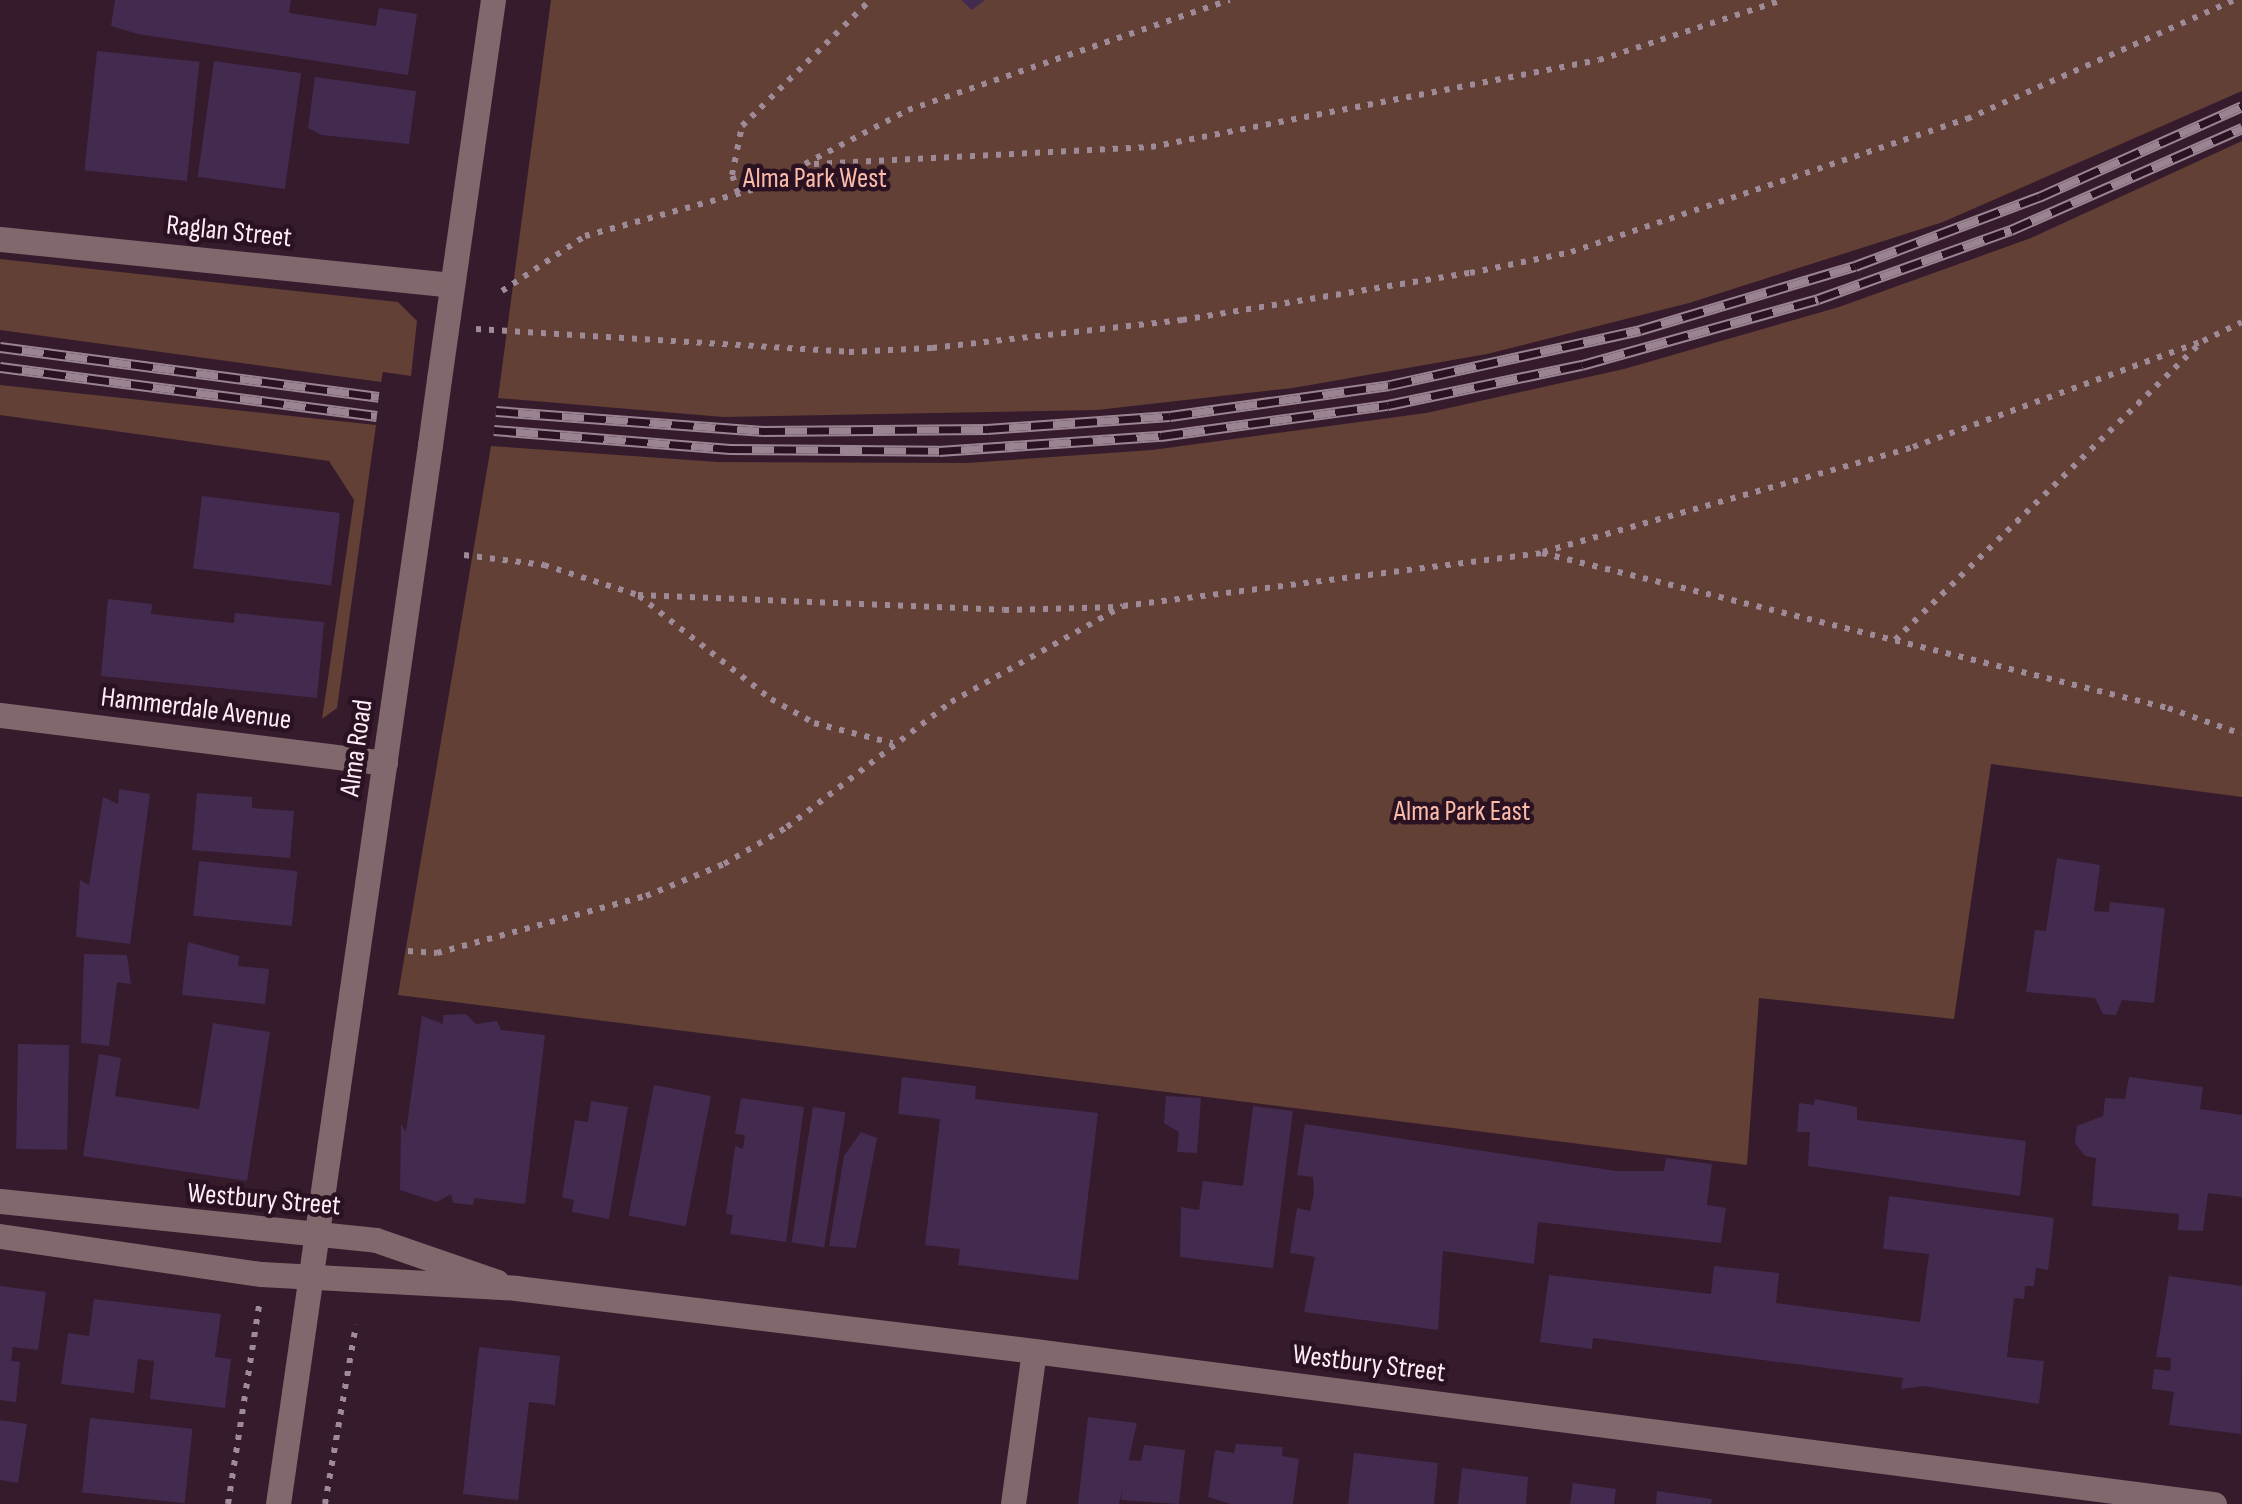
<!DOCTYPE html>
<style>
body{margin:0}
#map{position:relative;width:2242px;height:1504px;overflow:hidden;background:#351b2c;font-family:"Sofia Sans Condensed",sans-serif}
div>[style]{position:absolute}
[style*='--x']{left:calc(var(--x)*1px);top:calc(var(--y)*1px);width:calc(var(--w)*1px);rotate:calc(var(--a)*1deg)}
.green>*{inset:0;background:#624036}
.building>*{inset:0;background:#432b50;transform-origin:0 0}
.path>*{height:6px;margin-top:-3px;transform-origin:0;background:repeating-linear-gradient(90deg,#9f8a97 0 5px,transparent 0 13px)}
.minor>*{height:25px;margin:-12.5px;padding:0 12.5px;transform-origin:12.5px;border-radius:12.5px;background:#80686c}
.rail>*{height:11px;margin-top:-5.5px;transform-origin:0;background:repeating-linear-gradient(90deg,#2a1222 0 22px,#9a8492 0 44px);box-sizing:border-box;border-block:2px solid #9a8492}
.minor-bridge>*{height:25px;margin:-12.5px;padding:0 12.5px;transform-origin:12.5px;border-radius:12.5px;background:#80686c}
span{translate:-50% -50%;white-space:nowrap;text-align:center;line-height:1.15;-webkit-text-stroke:9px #2a1222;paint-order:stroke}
.park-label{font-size:28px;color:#fcbcaa}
.street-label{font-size:28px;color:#feecf6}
</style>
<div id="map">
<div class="green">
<div style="clip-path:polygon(551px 0,2242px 0,2242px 91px,1943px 222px,1689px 303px,1487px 354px,1293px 388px,1097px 410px,723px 417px,498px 398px)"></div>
<div style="clip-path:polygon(2242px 141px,2242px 797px,1991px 764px,1954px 1019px,1759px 998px,1747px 1165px,398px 995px,491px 446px,718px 462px,967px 463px,1152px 450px,1426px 413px,1624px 369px,1839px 307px,2031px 238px)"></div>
<div style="clip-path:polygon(0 259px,398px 302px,417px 321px,411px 376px,383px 372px,381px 382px,0 330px)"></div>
<div style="clip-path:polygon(0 385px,376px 425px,337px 708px,322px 719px,354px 500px,329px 461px,0 415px)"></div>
</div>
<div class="building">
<div style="clip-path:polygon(115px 0,291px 0,289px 13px,376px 26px,379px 8px,417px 14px,408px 75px,138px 34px,111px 26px)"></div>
<div style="clip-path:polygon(961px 0,985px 0,972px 10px)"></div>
<div style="left:97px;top:51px;width:103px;height:120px;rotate:6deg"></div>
<div style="left:214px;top:61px;width:88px;height:117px;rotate:8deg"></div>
<div style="clip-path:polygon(315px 77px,416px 91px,409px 144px,321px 135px,308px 128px)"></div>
<div style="left:202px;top:496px;width:139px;height:73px;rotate:7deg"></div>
<div style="clip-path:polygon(108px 599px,152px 604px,151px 614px,234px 623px,235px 613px,324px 622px,317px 698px,101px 676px)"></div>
<div style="clip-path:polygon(119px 789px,150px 794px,130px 944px,76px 937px,80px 880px,89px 885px,103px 797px,118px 804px)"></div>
<div style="clip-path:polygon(197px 793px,252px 797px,252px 808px,294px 811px,290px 858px,192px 850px)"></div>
<div style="clip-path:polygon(2057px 858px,2100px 865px,2094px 911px,2109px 912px,2110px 902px,2165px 908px,2154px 1003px,2122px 1000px,2116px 1015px,2103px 1014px,2095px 998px,2026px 992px,2035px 930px,2046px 931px)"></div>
<div style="left:199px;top:861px;width:99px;height:55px;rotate:6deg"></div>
<div style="clip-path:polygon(188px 942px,239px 956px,238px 966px,269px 969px,265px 1004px,182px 995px)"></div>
<div style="clip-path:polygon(84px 954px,127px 955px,131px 984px,117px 982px,109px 1046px,81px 1043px)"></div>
<div style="clip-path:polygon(466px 1014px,476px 1024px,497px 1021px,501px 1030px,545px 1035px,525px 1204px,474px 1198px,473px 1205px,453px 1203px,451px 1194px,437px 1202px,400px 1190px,401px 1124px,406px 1132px,422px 1016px,443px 1024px,443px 1015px)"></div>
<div style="clip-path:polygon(213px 1023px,270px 1032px,247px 1181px,83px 1156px,99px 1054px,121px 1058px,115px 1096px,199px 1109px)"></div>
<div style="left:18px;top:1044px;width:51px;height:105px;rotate:1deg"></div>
<div style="clip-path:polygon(902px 1077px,976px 1086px,975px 1099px,1098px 1113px,1078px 1280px,958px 1265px,960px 1249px,925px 1245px,940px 1119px,898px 1114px)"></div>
<div style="clip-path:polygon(2129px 1077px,2203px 1087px,2200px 1109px,2242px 1115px,2242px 1197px,2208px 1193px,2203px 1231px,2178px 1230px,2179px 1214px,2092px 1206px,2096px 1158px,2085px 1156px,2075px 1143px,2077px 1126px,2103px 1116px,2105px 1098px,2125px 1099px)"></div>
<div style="left:654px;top:1085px;width:58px;height:133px;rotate:11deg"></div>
<div style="clip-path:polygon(1166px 1096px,1201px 1098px,1197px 1153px,1177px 1152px,1179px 1132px,1164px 1123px)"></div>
<div style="clip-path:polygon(741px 1098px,804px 1107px,786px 1242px,730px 1234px,733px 1215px,726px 1214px,735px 1146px,743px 1149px,745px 1135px,735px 1134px)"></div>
<div style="clip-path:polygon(1815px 1099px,1857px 1107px,1857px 1120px,2026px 1141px,2020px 1196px,1808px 1166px,1810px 1132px,1797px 1132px,1799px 1103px,1814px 1105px)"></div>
<div style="clip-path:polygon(591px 1101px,628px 1107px,609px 1219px,572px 1212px,574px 1200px,562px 1197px,575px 1120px,588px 1122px)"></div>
<div style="clip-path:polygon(1253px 1106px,1293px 1111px,1273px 1268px,1180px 1257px,1181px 1207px,1199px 1210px,1203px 1181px,1243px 1186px)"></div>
<div style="left:813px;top:1107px;width:33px;height:137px;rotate:9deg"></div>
<div style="clip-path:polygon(1305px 1124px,1616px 1171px,1664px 1171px,1666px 1158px,1712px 1164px,1707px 1205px,1726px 1208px,1721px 1243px,1538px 1222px,1534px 1264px,1443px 1251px,1438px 1330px,1304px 1312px,1315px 1257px,1290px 1253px,1297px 1208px,1310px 1211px,1314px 1193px,1313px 1177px,1297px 1175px)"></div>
<div style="clip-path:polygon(861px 1132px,877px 1138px,856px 1248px,829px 1246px,844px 1156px)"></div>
<div style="clip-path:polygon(1889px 1196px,2054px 1218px,2048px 1270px,2036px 1268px,2034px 1286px,2025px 1286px,2024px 1299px,2014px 1298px,2007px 1357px,2044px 1361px,2039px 1404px,1923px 1386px,1901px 1389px,1903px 1378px,1593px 1338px,1592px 1349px,1540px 1342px,1549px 1275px,1711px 1294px,1714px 1266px,1779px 1273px,1776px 1303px,1920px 1322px,1929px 1254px,1883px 1249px)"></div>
<div style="clip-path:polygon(2169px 1276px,2242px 1286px,2241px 1434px,2169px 1425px,2174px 1392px,2152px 1389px,2154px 1369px,2170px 1371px,2171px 1358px,2156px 1357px)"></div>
<div style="clip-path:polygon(0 1286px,46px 1292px,38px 1350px,13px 1347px,11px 1361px,20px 1362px,16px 1402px,0 1400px)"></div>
<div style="clip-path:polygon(94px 1299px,221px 1314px,215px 1357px,231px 1359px,225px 1408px,150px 1399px,154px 1361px,138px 1359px,134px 1393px,61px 1384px,68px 1333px,89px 1336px)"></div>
<div style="clip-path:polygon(479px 1347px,560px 1356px,555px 1405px,529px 1402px,518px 1500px,463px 1494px)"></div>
<div style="clip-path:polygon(1088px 1417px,1137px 1423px,1119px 1504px,1078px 1504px)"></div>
<div style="left:90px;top:1418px;width:103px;height:75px;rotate:6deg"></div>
<div style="clip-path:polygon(0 1420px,27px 1424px,18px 1483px,0 1480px)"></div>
<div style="clip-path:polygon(1236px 1444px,1283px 1447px,1282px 1456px,1299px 1459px,1293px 1504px,1231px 1504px,1208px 1497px,1215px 1450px,1234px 1453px)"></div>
<div style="clip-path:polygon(1144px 1445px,1185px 1450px,1179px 1504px,1121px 1500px,1126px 1460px,1141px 1461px)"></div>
<div style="clip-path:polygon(1354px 1453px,1438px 1463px,1434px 1504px,1348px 1504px)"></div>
<div style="clip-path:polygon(1462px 1468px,1528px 1477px,1526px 1504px,1458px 1504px)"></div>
<div style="clip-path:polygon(1573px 1483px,1616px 1489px,1614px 1504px,1570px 1504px)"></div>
<div style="clip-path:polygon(1657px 1491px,1712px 1499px,1711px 1504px,1656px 1504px)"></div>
</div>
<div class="path">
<div style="--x:814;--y:164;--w:337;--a:-2.9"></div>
<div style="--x:1151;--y:147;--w:456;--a:-11"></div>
<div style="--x:1599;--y:60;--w:194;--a:-18.1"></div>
<div style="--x:738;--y:193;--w:19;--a:-108"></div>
<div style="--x:732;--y:175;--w:50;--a:-78.5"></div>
<div style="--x:742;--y:126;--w:180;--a:-44.5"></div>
<div style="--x:502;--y:291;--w:100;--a:-33.5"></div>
<div style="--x:585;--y:236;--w:180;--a:-15.4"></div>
<div style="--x:759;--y:188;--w:168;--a:-27.6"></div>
<div style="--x:908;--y:110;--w:340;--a:-18.9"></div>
<div style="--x:476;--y:329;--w:374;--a:3.5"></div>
<div style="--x:849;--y:352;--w:83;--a:-2.8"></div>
<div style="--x:932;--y:348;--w:252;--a:-6.4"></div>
<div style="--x:1182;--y:320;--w:292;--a:-9.3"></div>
<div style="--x:1470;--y:273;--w:103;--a:-11.7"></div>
<div style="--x:1571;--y:252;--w:418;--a:-18.6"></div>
<div style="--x:1967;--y:119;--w:292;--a:-24"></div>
<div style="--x:1543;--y:552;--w:385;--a:-15.8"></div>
<div style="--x:1913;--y:447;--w:309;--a:-20.1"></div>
<div style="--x:464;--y:555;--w:81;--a:7.1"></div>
<div style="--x:544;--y:565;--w:99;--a:17.7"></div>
<div style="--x:638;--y:595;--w:366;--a:2.3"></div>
<div style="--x:1004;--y:610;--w:113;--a:-1.5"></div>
<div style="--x:639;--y:596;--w:167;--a:38"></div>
<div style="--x:771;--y:699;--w:49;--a:29.2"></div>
<div style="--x:814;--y:723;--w:81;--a:14.4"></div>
<div style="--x:1895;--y:640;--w:429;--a:-44.2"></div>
<div style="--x:2203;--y:341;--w:43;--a:-26"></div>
<div style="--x:408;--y:951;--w:29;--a:4"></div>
<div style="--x:437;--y:953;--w:217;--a:-15.3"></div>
<div style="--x:646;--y:896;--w:84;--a:-22.3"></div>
<div style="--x:724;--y:864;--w:73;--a:-30.4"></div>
<div style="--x:787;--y:827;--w:206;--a:-37.3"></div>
<div style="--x:951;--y:702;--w:197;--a:-29.2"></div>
<div style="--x:1123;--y:606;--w:422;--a:-7.2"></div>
<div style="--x:1542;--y:553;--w:645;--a:13.91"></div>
<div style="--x:2168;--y:708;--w:78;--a:19.4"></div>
<div style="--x:228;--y:1504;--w:206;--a:-81.1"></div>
<div style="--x:325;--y:1504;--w:182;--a:-80.2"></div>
</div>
<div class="minor">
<div style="--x:0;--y:239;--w:454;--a:5.8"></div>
<div style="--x:439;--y:379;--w:383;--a:-81.9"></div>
<div style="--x:0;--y:715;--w:388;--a:7.1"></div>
<div style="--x:0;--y:1201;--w:378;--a:5.9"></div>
<div style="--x:376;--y:1240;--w:128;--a:19.1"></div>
<div style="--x:0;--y:1236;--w:264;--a:8.3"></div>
<div style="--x:261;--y:1274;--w:255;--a:3.1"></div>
<div style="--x:516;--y:1288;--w:522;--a:6.93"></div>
<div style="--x:1034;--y:1351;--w:1190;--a:7.39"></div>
<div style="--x:278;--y:1504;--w:1070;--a:-81.83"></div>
<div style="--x:1013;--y:1504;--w:154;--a:-82.2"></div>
</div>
<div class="rail">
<div style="--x:0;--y:347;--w:382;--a:7.5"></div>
<div style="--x:0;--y:367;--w:380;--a:7.4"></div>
<div style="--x:496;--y:411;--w:268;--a:4.3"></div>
<div style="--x:763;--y:431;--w:224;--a:-0.5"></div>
<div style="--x:987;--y:429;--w:183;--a:-4.1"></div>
<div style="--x:1170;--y:416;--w:222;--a:-8"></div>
<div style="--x:1390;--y:385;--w:256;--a:-12.4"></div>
<div style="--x:1640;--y:330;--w:224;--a:-16.6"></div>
<div style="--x:1855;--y:266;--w:197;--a:-20.6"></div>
<div style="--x:2039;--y:197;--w:222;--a:-24.1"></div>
<div style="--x:494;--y:430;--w:237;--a:4.6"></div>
<div style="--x:730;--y:449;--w:209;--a:0.5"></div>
<div style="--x:939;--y:451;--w:223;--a:-3.9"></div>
<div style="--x:1161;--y:436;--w:229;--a:-7.8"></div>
<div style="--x:1388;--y:405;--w:198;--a:-11.7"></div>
<div style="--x:1582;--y:365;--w:245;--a:-15.6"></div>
<div style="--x:1818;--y:299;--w:205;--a:-19.7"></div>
<div style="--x:2011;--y:230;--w:253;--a:-23.8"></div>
</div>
<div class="minor-bridge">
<div style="--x:430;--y:445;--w:67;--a:-82.2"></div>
</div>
<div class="park-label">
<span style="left:815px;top:179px">Alma Park West</span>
<span style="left:1462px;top:812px">Alma Park East</span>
</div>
<div class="street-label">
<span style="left:229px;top:232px;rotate:6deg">Raglan Street</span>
<span style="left:196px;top:709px;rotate:7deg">Hammerdale Avenue</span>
<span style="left:357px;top:748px;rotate:-82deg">Alma Road</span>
<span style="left:264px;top:1200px;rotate:5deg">Westbury Street</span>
<span style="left:1369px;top:1364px;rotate:7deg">Westbury Street</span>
</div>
</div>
